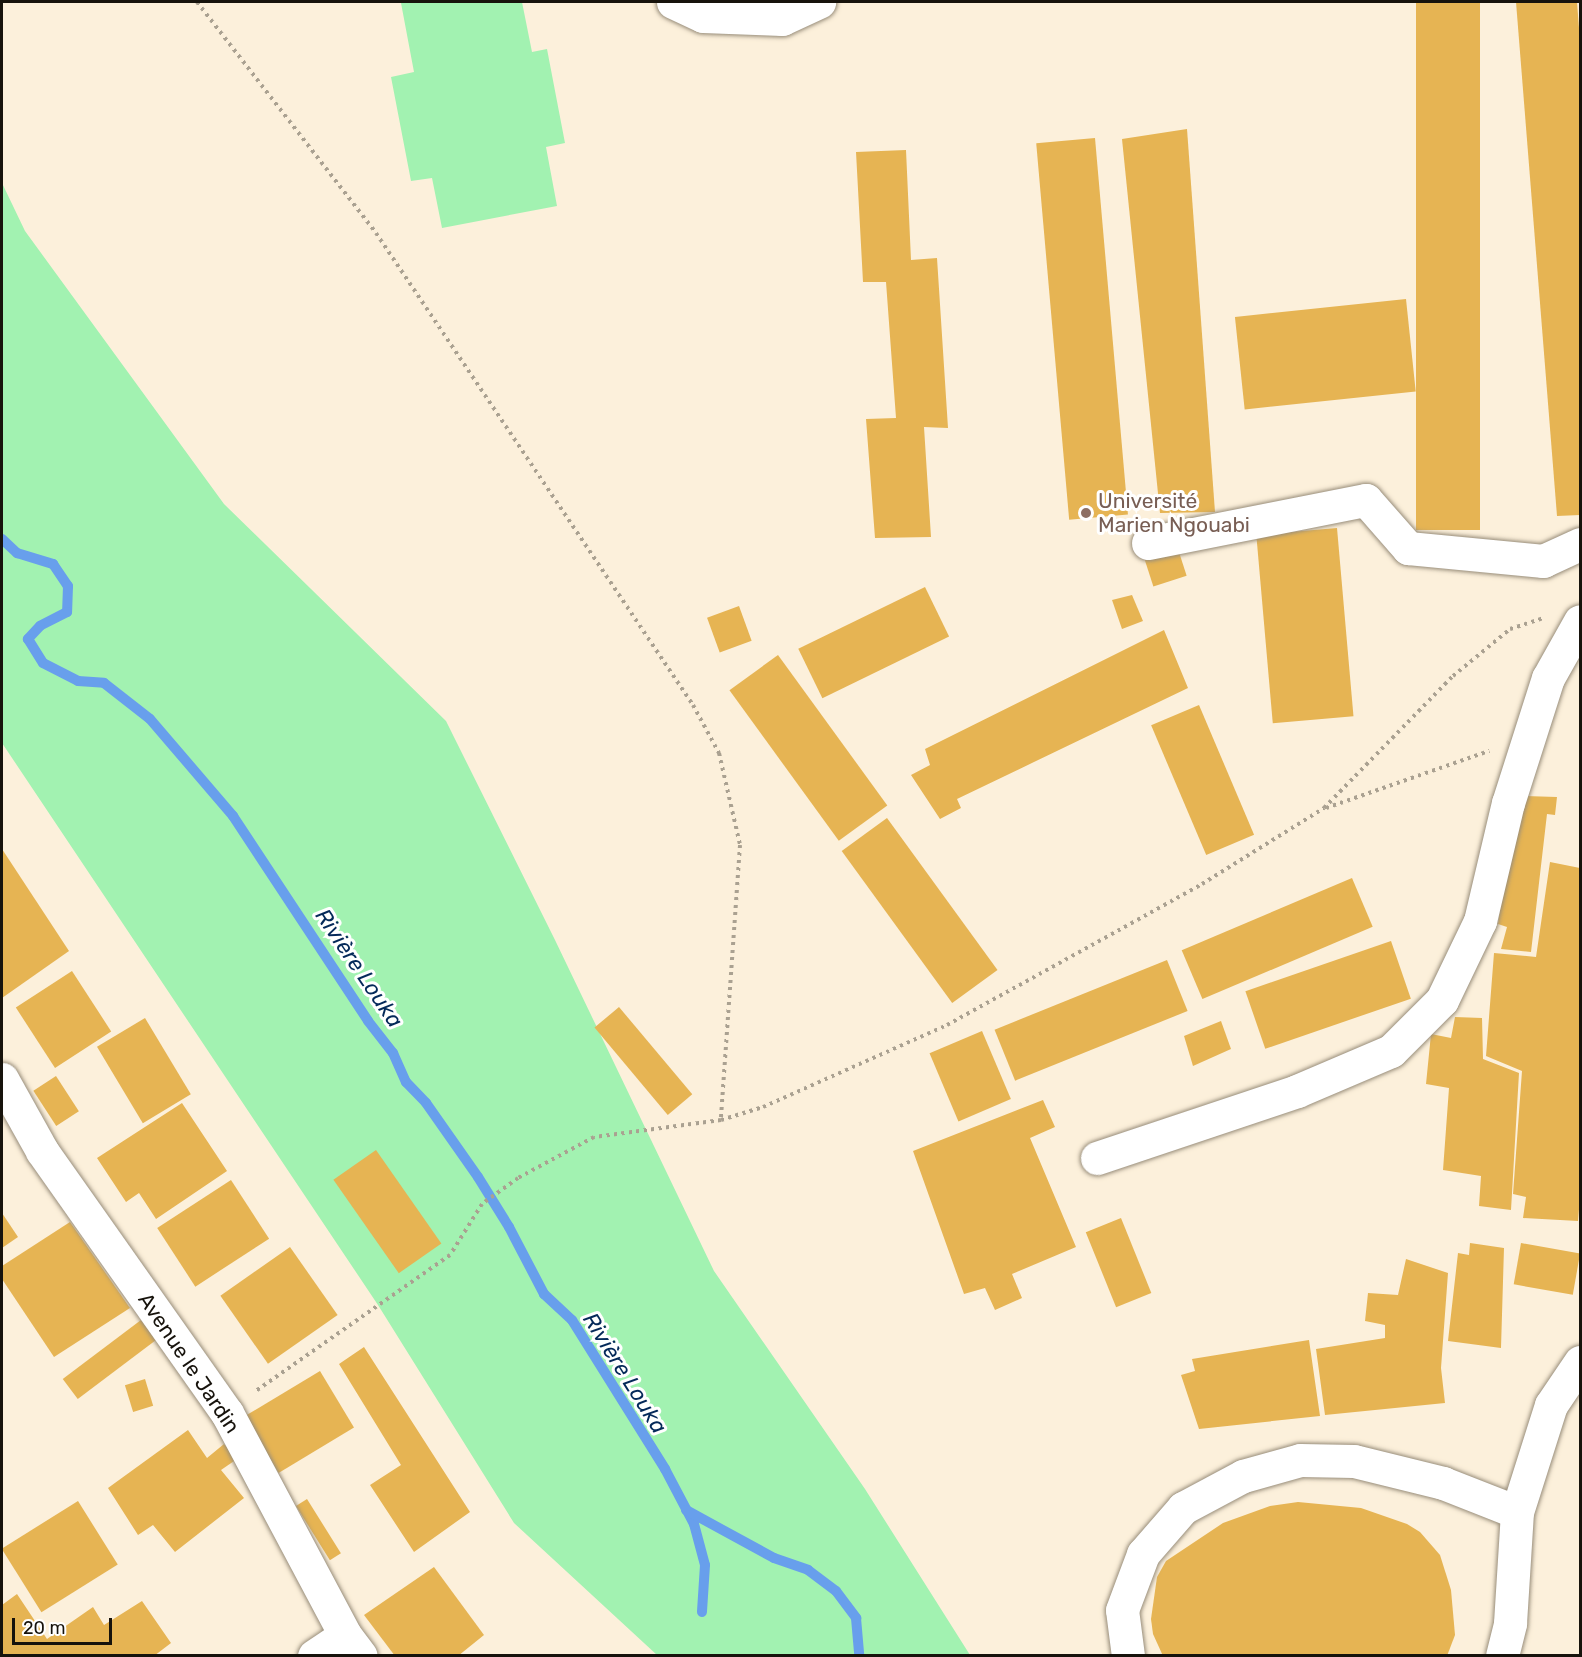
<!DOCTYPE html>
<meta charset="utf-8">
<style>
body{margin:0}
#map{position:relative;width:1582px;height:1657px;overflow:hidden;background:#fcf0db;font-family:Rubik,sans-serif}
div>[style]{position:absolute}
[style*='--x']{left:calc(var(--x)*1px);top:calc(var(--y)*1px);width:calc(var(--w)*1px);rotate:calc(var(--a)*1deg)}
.green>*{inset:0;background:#a2f2b1}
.stream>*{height:10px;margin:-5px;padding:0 5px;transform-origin:5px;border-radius:5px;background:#689fec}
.building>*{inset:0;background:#e6b453;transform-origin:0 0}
.path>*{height:4px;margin-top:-2px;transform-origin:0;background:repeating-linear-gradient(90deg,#aaa191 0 3px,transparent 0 7.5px)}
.roads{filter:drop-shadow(0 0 2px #988d7a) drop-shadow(0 0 2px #988d7a)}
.minor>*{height:33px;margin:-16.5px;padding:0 16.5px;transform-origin:16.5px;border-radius:16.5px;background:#fff}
.dots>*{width:16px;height:16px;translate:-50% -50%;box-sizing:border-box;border:3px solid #fff;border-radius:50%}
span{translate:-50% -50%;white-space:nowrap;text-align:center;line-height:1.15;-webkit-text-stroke:6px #fff;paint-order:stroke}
.education-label{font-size:21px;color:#785e54}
.left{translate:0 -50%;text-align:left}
.street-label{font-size:21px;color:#17130c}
.water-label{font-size:22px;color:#042959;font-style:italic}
.frame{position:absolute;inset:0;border:3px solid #17130c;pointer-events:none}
.scale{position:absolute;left:12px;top:1618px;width:100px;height:27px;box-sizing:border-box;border:3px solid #17130c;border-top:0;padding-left:8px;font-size:18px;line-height:21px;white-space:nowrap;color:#17130c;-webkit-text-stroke:4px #fff;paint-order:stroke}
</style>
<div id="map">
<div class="green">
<div style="clip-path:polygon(522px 2px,532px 52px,547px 49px,565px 143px,546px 147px,557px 206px,442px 228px,432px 178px,411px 181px,391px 77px,414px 72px,401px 3px)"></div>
<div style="clip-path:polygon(2px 183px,25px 231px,224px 504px,446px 721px,555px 940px,714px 1271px,865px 1489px,970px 1655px,657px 1655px,514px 1523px,378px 1305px,2px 743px)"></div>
</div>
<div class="stream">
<div style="--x:2;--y:539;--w:21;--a:43"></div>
<div style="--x:17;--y:553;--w:38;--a:17"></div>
<div style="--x:53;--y:564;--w:27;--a:56"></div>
<div style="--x:68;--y:586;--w:26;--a:92"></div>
<div style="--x:67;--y:612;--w:30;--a:153"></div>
<div style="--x:40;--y:626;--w:18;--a:133"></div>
<div style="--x:28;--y:639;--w:28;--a:58"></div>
<div style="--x:43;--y:663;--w:39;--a:27"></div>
<div style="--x:78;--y:681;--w:26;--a:4"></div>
<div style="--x:104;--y:683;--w:58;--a:38"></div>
<div style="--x:150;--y:719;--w:128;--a:49.4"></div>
<div style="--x:233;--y:816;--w:245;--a:56.6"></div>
<div style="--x:368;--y:1021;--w:41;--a:52"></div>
<div style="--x:393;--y:1053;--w:32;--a:66"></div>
<div style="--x:406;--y:1082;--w:29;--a:46"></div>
<div style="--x:426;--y:1103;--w:90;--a:54.9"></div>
<div style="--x:478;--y:1177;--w:59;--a:58.2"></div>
<div style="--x:509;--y:1227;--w:76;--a:62.4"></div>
<div style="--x:544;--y:1294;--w:38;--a:43"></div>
<div style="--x:572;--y:1320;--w:176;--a:58"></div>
<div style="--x:665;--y:1469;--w:62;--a:62.2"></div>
<div style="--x:694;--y:1524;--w:42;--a:75"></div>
<div style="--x:705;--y:1565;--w:47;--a:93.7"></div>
<div style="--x:686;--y:1510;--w:100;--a:28.6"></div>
<div style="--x:774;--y:1558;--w:36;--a:19"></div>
<div style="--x:808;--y:1570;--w:35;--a:37"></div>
<div style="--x:836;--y:1591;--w:34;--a:53"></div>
<div style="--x:856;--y:1618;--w:38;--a:85"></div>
</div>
<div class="building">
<div style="left:1416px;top:2px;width:64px;height:528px"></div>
<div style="clip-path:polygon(1516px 2px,1577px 2px,1580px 41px,1580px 515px,1557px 516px)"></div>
<div style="clip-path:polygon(1187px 129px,1215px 512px,1160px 513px,1122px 139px)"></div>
<div style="left:1095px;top:138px;width:378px;height:59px;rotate:85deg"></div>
<div style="clip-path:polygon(906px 150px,911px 260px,937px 258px,948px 428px,924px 427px,931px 537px,875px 538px,866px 419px,896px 418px,886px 282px,863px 282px,856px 152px)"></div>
<div style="left:1406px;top:299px;width:93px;height:172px;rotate:84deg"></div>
<div style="left:1337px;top:528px;width:189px;height:81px;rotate:85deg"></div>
<div style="left:1178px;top:549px;width:28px;height:35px;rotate:72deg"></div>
<div style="left:925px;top:587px;width:55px;height:141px;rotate:64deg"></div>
<div style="clip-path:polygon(1132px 595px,1143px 621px,1122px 629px,1112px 600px)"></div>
<div style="left:739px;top:606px;width:37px;height:34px;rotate:70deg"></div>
<div style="clip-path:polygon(1164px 630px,1188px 688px,957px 799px,961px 808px,940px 819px,911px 775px,930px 765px,925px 749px)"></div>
<div style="left:778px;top:655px;width:186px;height:60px;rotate:54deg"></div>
<div style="left:1199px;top:705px;width:141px;height:52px;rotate:67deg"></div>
<div style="clip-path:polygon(1525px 796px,1557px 797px,1555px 815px,1547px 814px,1531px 952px,1501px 949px,1507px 927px,1498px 924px,1514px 811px,1524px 811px)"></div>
<div style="left:887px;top:818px;width:188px;height:56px;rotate:54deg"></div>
<div style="clip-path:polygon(2px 849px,69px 951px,2px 998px)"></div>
<div style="clip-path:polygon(1550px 862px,1580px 868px,1580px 1197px,1578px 1221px,1523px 1218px,1526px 1197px,1513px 1194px,1522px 1071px,1486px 1056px,1494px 953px,1536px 957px)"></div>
<div style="left:1352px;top:878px;width:53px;height:185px;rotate:67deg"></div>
<div style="left:1391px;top:941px;width:61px;height:154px;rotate:71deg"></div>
<div style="left:1167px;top:960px;width:55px;height:186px;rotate:68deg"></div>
<div style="left:72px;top:971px;width:72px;height:67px;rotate:57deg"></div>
<div style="left:619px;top:1007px;width:114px;height:32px;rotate:50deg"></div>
<div style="clip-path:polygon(1455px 1017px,1482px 1018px,1483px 1059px,1519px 1073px,1511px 1210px,1479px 1206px,1481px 1176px,1443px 1170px,1449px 1088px,1426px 1084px,1431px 1034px,1451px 1038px)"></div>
<div style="left:145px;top:1018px;width:89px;height:56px;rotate:59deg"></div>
<div style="clip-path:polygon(1221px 1021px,1231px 1049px,1193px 1066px,1184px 1036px)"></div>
<div style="left:982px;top:1031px;width:74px;height:57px;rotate:67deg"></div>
<div style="left:56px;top:1076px;width:42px;height:27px;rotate:57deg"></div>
<div style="clip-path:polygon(1043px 1100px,1055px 1127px,1030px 1138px,1076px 1247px,1012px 1274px,1022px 1298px,995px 1310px,985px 1288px,964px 1294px,913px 1151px)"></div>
<div style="clip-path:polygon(182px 1103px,227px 1171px,156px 1219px,139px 1193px,126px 1202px,97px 1158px)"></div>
<div style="left:376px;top:1150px;width:114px;height:52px;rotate:55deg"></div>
<div style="left:231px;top:1180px;width:70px;height:88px;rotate:57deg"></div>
<div style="clip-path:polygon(2px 1213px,18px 1237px,2px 1248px)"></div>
<div style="left:1121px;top:1218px;width:81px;height:38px;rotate:68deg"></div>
<div style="clip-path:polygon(70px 1222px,130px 1308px,54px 1357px,2px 1279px,2px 1266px)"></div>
<div style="clip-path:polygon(1470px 1243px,1504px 1248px,1501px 1348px,1448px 1341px,1458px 1253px,1469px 1255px)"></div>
<div style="left:1521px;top:1243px;width:60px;height:42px;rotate:10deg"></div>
<div style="left:290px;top:1247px;width:83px;height:85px;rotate:55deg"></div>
<div style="clip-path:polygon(1406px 1259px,1448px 1273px,1441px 1368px,1445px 1403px,1325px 1415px,1316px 1349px,1385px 1338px,1385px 1325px,1365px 1321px,1368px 1293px,1398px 1295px)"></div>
<div style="left:141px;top:1320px;width:25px;height:98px;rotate:53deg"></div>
<div style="clip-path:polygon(1309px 1340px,1320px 1416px,1199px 1429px,1181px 1375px,1195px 1371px,1192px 1359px)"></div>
<div style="clip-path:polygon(364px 1347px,470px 1512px,414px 1552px,370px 1485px,401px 1465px,339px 1364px)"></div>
<div style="left:320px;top:1371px;width:66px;height:88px;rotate:59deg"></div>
<div style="left:145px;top:1379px;width:28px;height:21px;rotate:73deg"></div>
<div style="clip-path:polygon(188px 1430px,207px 1458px,224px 1444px,237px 1459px,221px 1470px,244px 1498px,175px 1552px,153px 1525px,138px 1535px,108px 1488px)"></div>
<div style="left:307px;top:1499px;width:64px;height:13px;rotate:58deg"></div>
<div style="left:78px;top:1501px;width:75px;height:90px;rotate:58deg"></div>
<div style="clip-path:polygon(1298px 1502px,1361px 1508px,1407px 1524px,1420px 1532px,1440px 1555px,1451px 1590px,1455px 1635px,1447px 1656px,1163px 1656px,1153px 1634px,1151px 1619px,1157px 1577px,1166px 1561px,1223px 1523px,1270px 1506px)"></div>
<div style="clip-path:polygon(434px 1567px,484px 1635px,458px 1656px,395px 1656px,364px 1615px)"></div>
<div style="clip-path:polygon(17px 1594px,47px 1639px,93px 1607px,104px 1625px,142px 1601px,171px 1643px,154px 1656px,2px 1656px,2px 1605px)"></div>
</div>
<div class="path">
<div style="--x:197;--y:2;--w:292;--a:52.2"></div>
<div style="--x:376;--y:233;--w:569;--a:56.11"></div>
<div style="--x:693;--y:705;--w:55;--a:61.6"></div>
<div style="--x:719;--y:753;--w:94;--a:77.1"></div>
<div style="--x:740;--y:845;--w:276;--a:94"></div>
<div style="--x:721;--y:1120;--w:128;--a:172.4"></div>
<div style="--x:594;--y:1137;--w:86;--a:151.7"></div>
<div style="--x:518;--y:1178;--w:44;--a:144.2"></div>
<div style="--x:482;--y:1204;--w:60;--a:122.1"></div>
<div style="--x:450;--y:1255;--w:239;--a:145"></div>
<div style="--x:1326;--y:808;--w:173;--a:-19.3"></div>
<div style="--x:721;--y:1120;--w:44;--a:-17.2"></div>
<div style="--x:763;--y:1107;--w:201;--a:-24"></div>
<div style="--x:947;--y:1025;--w:291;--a:-28.9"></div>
<div style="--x:1202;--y:884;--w:144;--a:-31.9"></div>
<div style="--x:1324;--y:808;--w:185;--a:-45.7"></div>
<div style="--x:1453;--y:676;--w:74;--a:-39.5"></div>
<div style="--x:1510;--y:629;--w:35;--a:-18"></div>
</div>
<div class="roads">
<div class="minor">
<div style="--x:673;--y:2;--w:33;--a:25"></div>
<div style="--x:703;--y:16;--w:79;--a:2.2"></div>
<div style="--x:782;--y:19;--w:41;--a:-24.7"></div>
<div style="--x:1148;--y:543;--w:222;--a:-11.2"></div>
<div style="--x:1366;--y:500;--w:64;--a:48.8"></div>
<div style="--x:1408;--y:548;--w:136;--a:5.5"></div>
<div style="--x:1543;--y:561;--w:41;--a:-24.7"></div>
<div style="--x:2;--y:1079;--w:82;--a:60.9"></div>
<div style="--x:42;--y:1151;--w:321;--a:54.8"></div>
<div style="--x:227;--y:1413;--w:251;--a:62"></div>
<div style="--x:345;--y:1635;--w:26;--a:53"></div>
<div style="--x:1097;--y:1158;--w:211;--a:-18.5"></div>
<div style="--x:1297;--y:1091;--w:102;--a:-23.1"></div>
<div style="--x:1391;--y:1051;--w:72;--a:-45"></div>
<div style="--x:1442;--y:1000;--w:88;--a:-64.3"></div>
<div style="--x:1480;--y:921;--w:121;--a:-76.7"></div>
<div style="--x:1508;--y:803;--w:131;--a:-72.3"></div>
<div style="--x:1548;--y:678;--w:65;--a:-60.7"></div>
<div style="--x:314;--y:1656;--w:37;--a:-34"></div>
<div style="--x:1128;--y:1656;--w:46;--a:-97.4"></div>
<div style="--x:1122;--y:1610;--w:60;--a:-69.4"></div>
<div style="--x:1143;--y:1554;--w:61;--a:-49"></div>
<div style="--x:1183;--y:1508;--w:68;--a:-28.1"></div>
<div style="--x:1243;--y:1476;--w:59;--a:-15.7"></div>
<div style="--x:1300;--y:1460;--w:54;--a:1.1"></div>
<div style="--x:1354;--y:1461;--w:92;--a:13.9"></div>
<div style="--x:1443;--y:1483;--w:79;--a:21.4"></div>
<div style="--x:1502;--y:1656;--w:34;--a:-76"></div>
<div style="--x:1510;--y:1623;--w:111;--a:-86.4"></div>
<div style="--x:1517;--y:1512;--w:112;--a:-72.4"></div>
<div style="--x:1551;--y:1405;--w:52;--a:-56"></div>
</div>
</div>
<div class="dots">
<div style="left:1086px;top:513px;background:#8d6e63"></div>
</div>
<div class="education-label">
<span class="left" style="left:1098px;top:513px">Université<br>Marien Ngouabi</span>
</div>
<div class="street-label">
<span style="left:189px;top:1363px;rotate:56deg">Avenue le Jardin</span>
</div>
<div class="water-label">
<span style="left:359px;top:968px;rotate:56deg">Rivière Louka</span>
<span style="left:625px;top:1373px;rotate:58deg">Rivière Louka</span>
</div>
<div class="frame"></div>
<div class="scale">20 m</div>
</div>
